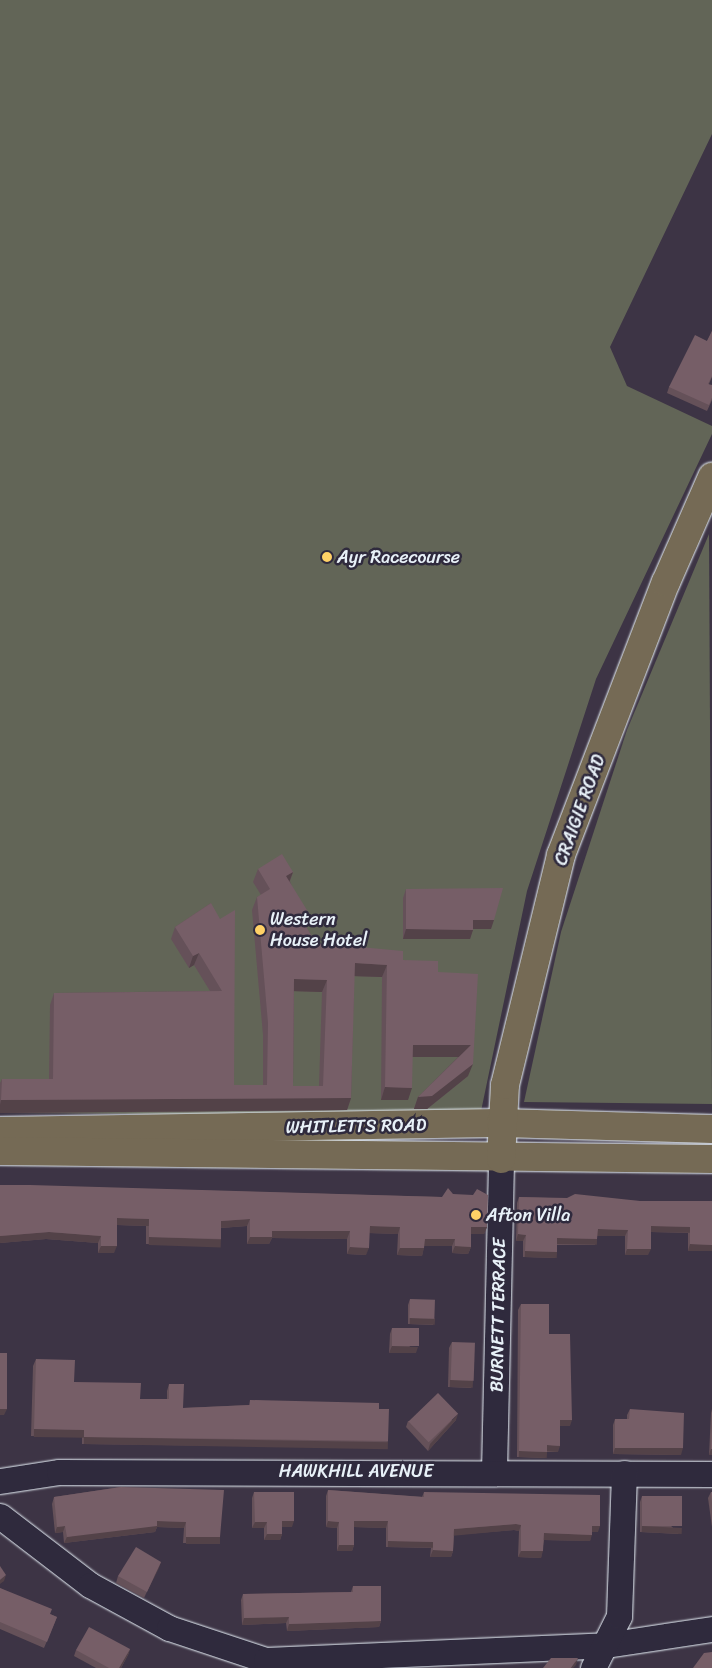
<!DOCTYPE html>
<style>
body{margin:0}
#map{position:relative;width:712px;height:1668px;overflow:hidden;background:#3d3445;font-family:Sriracha,sans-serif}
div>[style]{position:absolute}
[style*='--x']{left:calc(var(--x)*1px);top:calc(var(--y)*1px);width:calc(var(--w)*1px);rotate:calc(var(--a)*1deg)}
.green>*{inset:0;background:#626557}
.roads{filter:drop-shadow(0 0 1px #e8f1f8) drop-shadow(0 0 1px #e8f1f8)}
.minor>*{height:25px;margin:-12.5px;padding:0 12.5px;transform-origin:12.5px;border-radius:12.5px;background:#2f2a3d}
.major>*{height:28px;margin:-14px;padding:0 14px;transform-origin:14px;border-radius:14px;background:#756a55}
.wall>*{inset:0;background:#655159}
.shaded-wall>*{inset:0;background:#534248;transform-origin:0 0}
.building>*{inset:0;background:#765e67;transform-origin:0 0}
.dots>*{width:14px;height:14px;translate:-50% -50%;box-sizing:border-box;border:2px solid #2f2a3d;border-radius:50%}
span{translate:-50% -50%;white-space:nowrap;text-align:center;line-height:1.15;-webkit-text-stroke:5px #2f2a3d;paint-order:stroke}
.poi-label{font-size:18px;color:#e8f1f8}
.left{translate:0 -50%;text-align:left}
.street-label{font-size:18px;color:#e8f1f8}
</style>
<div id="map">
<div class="green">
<div style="clip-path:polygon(0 0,712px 0,712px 134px,610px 347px,627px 386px,712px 426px,712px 434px,596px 679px,527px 891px,480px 1116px,0 1113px)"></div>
<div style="clip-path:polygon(709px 534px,712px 1104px,524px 1102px,561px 932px,627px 730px)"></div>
</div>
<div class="roads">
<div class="minor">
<div style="--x:494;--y:1471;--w:312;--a:-88.7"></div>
<div style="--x:0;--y:1481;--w:60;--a:-8.7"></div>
<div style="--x:59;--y:1472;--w:653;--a:0.18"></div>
<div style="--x:0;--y:1516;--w:113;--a:37.5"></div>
<div style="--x:90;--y:1585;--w:90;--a:28.6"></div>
<div style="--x:169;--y:1628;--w:102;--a:18.3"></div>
<div style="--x:266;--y:1660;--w:340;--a:-2.5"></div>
<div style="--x:606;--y:1645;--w:107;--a:-8.6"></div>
<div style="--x:593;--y:1668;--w:58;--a:-63.4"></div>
<div style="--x:619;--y:1616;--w:143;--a:-88"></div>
</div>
<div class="major">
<div style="--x:0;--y:1131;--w:501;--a:-0.91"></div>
<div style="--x:501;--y:1123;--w:211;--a:1.6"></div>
<div style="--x:0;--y:1151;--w:712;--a:0.64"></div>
<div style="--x:501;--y:1159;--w:74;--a:-86.9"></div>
<div style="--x:505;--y:1085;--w:237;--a:-76.3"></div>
<div style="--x:561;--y:855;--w:292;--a:-69"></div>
<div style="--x:666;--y:582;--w:115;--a:-66.3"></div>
</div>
</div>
<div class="wall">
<div style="clip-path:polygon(712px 331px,712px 377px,709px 384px,712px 400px,707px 411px,667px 393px,669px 387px,707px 341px)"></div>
<div style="clip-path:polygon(evenodd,258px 869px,293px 872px,290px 881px,306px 927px,316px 943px,403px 960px,438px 972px,468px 1076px,427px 1109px,414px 1109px,418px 1097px,458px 1057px,412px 1057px,408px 1100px,381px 1100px,382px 977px,354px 976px,351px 1098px,347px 1110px,0 1113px,0 1083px,2px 1079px,49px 1079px,50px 1005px,54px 993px,210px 991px,194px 965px,189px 968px,171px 939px,175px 927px,211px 903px,234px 1085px,263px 1085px,263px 1035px,252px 910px,257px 897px,261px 895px,253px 882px,258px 869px,294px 991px,322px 992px,319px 1086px,293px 1086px,294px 991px)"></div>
<div style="clip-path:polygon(406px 889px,491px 929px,473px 929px,470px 939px,403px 939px,403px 898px)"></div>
<div style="clip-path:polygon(0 1185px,442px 1197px,453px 1194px,487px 1227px,484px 1234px,471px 1234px,471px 1247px,468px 1254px,452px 1253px,452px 1246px,424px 1246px,422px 1256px,397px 1255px,398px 1234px,369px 1233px,366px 1255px,347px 1254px,347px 1239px,272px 1238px,269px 1244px,247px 1244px,247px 1226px,221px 1228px,221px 1239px,218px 1246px,146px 1244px,146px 1226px,117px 1225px,114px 1253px,98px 1253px,98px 1243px,46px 1239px,0 1243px)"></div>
<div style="clip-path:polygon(519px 1197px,640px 1201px,712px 1201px,712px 1251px,688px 1251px,688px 1233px,651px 1232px,648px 1255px,625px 1255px,625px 1236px,597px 1236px,597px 1239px,595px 1245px,557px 1245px,557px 1252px,555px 1258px,523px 1257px,523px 1241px,516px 1241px,517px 1203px)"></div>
<div style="clip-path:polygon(410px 1299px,435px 1319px,433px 1325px,408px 1324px,408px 1305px)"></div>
<div style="clip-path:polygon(521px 1304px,549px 1334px,570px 1426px,560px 1426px,558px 1452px,547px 1452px,545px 1458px,517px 1457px,518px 1310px)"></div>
<div style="clip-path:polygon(392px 1328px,416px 1353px,389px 1353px,390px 1334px)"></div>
<div style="clip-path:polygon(452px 1342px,473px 1381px,471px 1388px,448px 1387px,449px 1348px)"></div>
<div style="clip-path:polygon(36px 1359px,74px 1382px,140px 1399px,167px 1399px,167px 1391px,169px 1384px,183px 1408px,249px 1405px,250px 1400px,379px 1409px,388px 1441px,386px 1448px,82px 1444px,82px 1437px,31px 1436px,33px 1366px)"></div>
<div style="clip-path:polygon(630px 1409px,681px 1455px,613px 1454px,613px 1425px,615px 1419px,627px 1419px,627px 1415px)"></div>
<div style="clip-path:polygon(712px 1409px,712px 1455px,709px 1455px,711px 1413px)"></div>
<div style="clip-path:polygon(456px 1420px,428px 1451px,406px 1427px,408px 1421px)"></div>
<div style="clip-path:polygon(121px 1487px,220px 1537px,218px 1543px,183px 1543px,184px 1528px,157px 1527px,155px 1532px,64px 1543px,63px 1532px,55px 1533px,52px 1504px,54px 1497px)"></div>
<div style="clip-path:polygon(328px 1490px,422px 1497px,424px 1492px,598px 1532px,592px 1532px,590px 1541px,544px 1540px,541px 1558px,518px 1557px,519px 1531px,514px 1530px,454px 1535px,453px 1551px,451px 1557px,430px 1557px,431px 1548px,386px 1547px,386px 1528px,354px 1527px,354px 1545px,352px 1551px,337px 1551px,337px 1528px,326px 1527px,326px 1496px)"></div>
<div style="clip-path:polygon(254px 1492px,292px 1527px,282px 1527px,282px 1534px,280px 1540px,264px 1540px,264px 1528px,252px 1528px,252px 1498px)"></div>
<div style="clip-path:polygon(711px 1492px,712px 1492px,712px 1527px,708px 1498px)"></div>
<div style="clip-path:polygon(642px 1496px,679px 1534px,640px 1532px,640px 1502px)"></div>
<div style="clip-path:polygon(161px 1562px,144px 1598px,116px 1583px,118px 1576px)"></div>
<div style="clip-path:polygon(353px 1586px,381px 1621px,379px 1627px,287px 1631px,286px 1623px,242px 1625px,241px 1600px,243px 1594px,351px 1592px)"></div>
<div style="clip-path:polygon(0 1588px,50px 1614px,57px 1617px,44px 1648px,0 1629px)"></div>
<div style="clip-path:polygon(130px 1649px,128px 1655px,121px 1668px,96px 1668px,74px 1656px,76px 1650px)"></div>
</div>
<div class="shaded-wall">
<div style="clip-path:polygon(293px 872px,288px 885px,286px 876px)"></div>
<div style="clip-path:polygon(310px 915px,306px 927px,302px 920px)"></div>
<div style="clip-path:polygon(473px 920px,494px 920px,491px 929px,470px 929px)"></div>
<div style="clip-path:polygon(406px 929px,473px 930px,470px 939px,403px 939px)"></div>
<div style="clip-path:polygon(199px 953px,194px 965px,189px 968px,193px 956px)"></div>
<div style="clip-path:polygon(355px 963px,387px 965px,382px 977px,350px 976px)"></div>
<div style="clip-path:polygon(294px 979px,327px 980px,322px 992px,289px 991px)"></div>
<div style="clip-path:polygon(413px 1045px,471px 1045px,466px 1057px,408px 1057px)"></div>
<div style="clip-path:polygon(473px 1064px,468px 1076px,427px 1109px,414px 1109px,418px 1097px)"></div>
<div style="clip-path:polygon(385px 1087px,412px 1088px,408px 1100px,381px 1100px)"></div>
<div style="clip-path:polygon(351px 1098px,347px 1110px,0 1113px,0 1105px,1px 1100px)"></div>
<div style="left:117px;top:1218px;width:32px;height:7px;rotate:2deg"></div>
<div style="clip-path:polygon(250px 1219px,247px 1226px,219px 1228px,221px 1221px)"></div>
<div style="clip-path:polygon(370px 1226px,400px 1227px,398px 1234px,367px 1233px)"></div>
<div style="left:651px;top:1226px;width:39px;height:6px;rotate:1deg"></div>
<div style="clip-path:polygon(471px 1227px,487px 1227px,484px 1234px,469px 1234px)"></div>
<div style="clip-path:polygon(598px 1229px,628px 1230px,625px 1236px,595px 1236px)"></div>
<div style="clip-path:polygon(272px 1231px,350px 1231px,347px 1239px,272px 1238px,269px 1244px,247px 1244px,250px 1237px)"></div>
<div style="clip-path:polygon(49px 1232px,101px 1236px,98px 1243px,46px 1239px,0 1243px,0 1236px)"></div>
<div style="clip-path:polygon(518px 1234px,526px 1235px,523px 1241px,516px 1241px)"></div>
<div style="left:149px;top:1237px;width:72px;height:8px;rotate:2deg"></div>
<div style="left:557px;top:1238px;width:40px;height:6px;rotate:1deg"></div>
<div style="clip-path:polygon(425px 1239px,455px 1239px,452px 1246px,422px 1246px)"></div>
<div style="clip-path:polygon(690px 1244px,712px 1245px,712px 1251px,688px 1251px)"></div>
<div style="clip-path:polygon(101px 1246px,117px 1246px,114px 1253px,98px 1253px)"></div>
<div style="clip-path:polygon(455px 1246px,471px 1247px,468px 1254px,452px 1253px)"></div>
<div style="clip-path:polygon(350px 1247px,369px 1248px,366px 1255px,347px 1254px)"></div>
<div style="clip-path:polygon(400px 1248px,424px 1248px,422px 1256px,397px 1255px)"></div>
<div style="clip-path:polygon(627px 1249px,651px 1249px,648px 1255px,625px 1255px)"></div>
<div style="left:525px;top:1251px;width:32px;height:6px;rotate:2deg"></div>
<div style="left:410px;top:1318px;width:25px;height:6px;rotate:2deg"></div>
<div style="clip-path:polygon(392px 1346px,418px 1347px,416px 1353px,389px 1353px)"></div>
<div style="left:450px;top:1380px;width:23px;height:7px;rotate:2deg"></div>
<div style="clip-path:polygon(0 1409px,7px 1409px,4px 1415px,0 1415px)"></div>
<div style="clip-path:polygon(458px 1414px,456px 1420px,428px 1451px,430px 1444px)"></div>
<div style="clip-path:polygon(560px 1420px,572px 1420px,570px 1426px,558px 1426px)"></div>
<div style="left:34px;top:1429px;width:50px;height:8px;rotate:1deg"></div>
<div style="left:84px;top:1437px;width:304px;height:7px;rotate:1deg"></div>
<div style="clip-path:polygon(547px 1445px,560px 1446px,558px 1452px,545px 1451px)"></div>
<div style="clip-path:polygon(615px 1448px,683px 1448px,681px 1455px,613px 1454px)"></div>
<div style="clip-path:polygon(711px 1449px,712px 1449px,712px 1455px,709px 1455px)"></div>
<div style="left:519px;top:1451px;width:28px;height:6px;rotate:2deg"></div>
<div style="clip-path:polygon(157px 1521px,186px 1522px,184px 1528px,157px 1527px,155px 1532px,64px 1543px,67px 1537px)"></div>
<div style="clip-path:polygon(282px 1521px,294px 1521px,292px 1527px,280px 1527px)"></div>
<div style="clip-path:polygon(328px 1521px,339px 1522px,337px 1528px,326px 1527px)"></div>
<div style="clip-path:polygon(354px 1521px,388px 1521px,386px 1528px,352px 1527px)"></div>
<div style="clip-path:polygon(255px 1522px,267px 1522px,264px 1528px,252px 1528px)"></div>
<div style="clip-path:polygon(516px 1524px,521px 1525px,519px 1531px,514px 1530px,451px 1536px,454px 1529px)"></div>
<div style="clip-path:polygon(65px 1526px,63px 1532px,55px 1533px,57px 1527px)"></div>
<div style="clip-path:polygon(592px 1526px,600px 1526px,598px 1532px,590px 1532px)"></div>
<div style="left:642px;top:1526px;width:40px;height:6px;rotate:3deg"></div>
<div style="clip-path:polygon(544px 1533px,592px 1535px,590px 1541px,542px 1540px)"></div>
<div style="clip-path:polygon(267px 1534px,282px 1534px,280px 1540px,264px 1540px)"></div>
<div style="left:186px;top:1537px;width:34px;height:7px"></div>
<div style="left:388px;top:1541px;width:45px;height:6px;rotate:1deg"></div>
<div style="clip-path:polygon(339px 1545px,354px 1545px,352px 1551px,337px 1551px)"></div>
<div style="clip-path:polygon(433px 1550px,453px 1551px,451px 1557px,430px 1557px)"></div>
<div style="clip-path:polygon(521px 1551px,543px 1551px,541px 1558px,518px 1557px)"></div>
<div style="clip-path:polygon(161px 1562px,159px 1568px,144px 1598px,147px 1592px)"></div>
<div style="clip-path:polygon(6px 1575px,4px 1581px,0 1584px,0 1580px)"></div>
<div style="clip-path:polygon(289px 1617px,286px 1623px,242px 1625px,244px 1618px)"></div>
<div style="clip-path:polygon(381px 1621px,379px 1627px,287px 1631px,289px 1624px)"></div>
<div style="clip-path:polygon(130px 1649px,128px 1655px,121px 1668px,119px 1668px)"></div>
<div style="clip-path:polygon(578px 1658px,576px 1665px,573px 1668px,571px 1668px)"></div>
</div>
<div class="building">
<div style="clip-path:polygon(712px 331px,712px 376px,708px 384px,712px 385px,712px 398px,709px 405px,669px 387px,695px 335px,707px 341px)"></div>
<div style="clip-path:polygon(evenodd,282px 854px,293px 872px,286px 876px,310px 915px,302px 920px,316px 943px,403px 951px,403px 960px,438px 961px,438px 972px,478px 974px,473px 1064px,432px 1096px,418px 1097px,471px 1045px,413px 1045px,412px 1088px,385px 1087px,387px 965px,355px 963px,351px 1098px,1px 1100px,2px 1079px,53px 1079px,54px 993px,222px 991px,199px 953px,193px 956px,175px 927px,211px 903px,220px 919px,235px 910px,234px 1085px,267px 1085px,268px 1023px,257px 897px,270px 889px,258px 869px,282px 854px,294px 979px,327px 980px,323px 1086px,293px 1086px,294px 979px)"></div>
<div style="clip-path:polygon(503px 888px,494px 920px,473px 920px,473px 930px,406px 929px,406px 889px)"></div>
<div style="clip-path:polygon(0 1185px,30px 1185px,442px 1197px,448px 1188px,453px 1194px,473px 1195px,477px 1189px,488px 1195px,487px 1227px,471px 1227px,471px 1247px,455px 1246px,455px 1239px,425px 1239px,424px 1248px,400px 1248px,400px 1227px,370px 1226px,369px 1248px,350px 1247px,350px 1231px,272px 1231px,272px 1237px,250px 1237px,250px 1219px,221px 1221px,221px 1239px,149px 1237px,149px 1219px,117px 1218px,117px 1246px,101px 1246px,101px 1236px,49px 1232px,0 1236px)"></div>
<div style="clip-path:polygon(575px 1194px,640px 1201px,712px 1201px,712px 1245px,690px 1244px,690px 1227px,651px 1226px,651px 1249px,627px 1249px,628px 1230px,598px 1229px,597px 1239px,557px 1238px,557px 1252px,525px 1251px,526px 1235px,518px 1234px,519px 1197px,567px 1198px)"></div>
<div style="left:410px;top:1299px;width:25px;height:19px;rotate:2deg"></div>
<div style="clip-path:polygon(521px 1304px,549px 1304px,549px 1334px,570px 1334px,572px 1420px,560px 1420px,560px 1446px,547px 1445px,547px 1452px,519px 1451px)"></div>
<div style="left:392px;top:1328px;width:27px;height:18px"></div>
<div style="left:452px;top:1342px;width:23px;height:38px;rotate:2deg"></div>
<div style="left:7px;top:1353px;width:56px;height:7px;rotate:90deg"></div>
<div style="clip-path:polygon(36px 1359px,75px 1360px,74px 1382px,141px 1383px,140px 1399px,169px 1399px,169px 1384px,184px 1384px,183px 1408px,250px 1405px,250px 1400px,379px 1403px,379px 1409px,389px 1409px,388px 1441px,84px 1437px,84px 1430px,34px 1429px)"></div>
<div style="left:438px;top:1393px;width:29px;height:41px;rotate:46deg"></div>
<div style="clip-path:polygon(630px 1409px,684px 1413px,683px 1448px,615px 1448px,615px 1419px,629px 1419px)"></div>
<div style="clip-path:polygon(712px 1426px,712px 1449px,711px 1449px)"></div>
<div style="clip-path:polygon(121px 1487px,224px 1490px,220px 1537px,186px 1537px,186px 1522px,157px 1521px,157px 1526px,67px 1537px,65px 1526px,57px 1527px,54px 1497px)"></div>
<div style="clip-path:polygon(328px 1490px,424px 1497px,424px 1492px,600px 1495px,600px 1526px,592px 1526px,592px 1535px,544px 1533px,543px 1551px,521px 1551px,521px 1525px,516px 1524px,454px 1529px,453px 1551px,433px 1550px,433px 1542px,388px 1541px,388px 1521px,354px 1521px,354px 1545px,339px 1545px,339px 1522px,328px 1521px)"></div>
<div style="clip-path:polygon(254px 1492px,294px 1492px,294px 1521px,282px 1521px,282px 1534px,267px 1534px,267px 1522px,255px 1522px)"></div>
<div style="clip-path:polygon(711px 1492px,712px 1492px,712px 1503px)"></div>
<div style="left:642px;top:1496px;width:40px;height:30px"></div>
<div style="clip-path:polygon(136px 1547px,161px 1562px,147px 1592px,118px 1576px)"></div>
<div style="clip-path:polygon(0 1566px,6px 1575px,0 1580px)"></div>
<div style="clip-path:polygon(353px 1586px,381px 1586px,381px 1621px,289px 1624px,289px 1617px,244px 1618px,243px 1594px,353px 1592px)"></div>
<div style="clip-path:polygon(0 1588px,52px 1609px,50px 1614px,57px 1617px,47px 1642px,0 1622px)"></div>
<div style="clip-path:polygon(89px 1627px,130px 1649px,119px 1668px,109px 1668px,76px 1650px)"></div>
<div style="clip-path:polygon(712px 1652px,712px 1668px,693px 1668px,704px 1653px)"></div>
<div style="clip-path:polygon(551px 1658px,578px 1658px,571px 1668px,543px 1668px)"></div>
</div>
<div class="dots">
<div style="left:327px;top:557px;background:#ffd166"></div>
<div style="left:260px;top:930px;background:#ffd166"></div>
<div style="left:476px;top:1215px;background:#ffd166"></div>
</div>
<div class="poi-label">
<span class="left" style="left:337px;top:557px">Ayr Racecourse</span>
<span class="left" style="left:270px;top:930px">Western<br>House Hotel</span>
<span class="left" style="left:486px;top:1215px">Afton Villa</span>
</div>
<div class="street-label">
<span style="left:580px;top:810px;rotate:-70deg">CRAIGIE ROAD</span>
<span style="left:356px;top:1126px;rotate:-1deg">WHITLETTS ROAD</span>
<span style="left:498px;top:1315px;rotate:-89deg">BURNETT TERRACE</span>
<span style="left:356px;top:1471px">HAWKHILL AVENUE</span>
</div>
</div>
